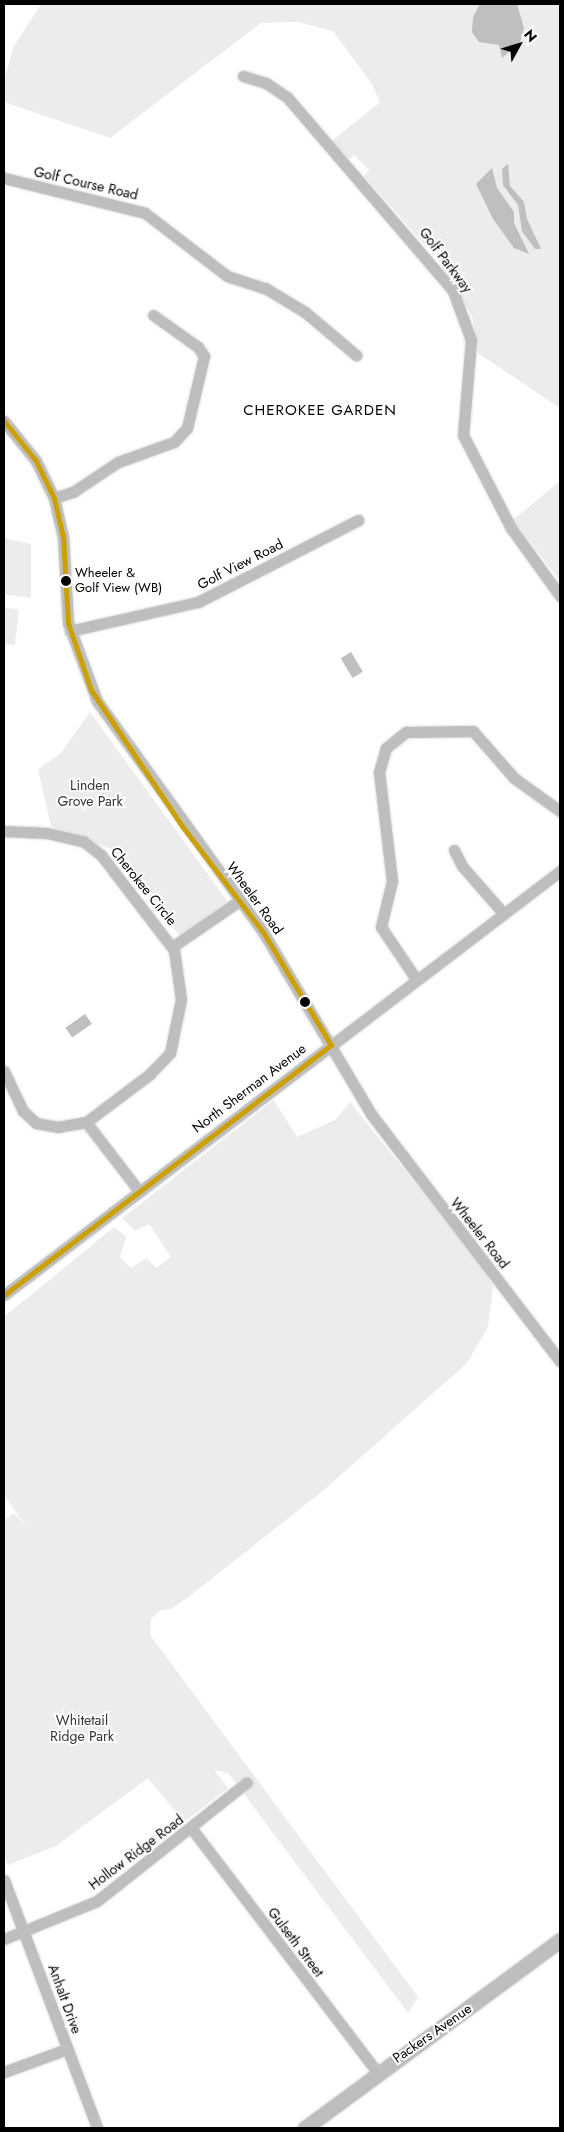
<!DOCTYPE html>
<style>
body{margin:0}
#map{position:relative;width:564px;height:2132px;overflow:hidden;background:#fff;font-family:Jost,sans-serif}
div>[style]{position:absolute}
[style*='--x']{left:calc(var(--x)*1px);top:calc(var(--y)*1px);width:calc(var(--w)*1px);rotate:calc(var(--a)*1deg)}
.green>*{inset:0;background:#ececec}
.water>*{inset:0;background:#bfbfbf;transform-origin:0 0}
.roads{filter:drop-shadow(0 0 1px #dbdbdb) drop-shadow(0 0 1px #dbdbdb)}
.minor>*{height:11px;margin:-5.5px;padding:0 5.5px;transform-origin:5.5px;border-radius:5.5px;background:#bebebe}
.major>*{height:15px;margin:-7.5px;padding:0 7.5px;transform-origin:7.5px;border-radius:7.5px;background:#bebebe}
.bus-1>*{height:5px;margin:-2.5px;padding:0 2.5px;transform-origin:2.5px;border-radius:2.5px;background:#cca000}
.dots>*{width:14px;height:14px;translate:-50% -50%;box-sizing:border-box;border:2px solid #fff;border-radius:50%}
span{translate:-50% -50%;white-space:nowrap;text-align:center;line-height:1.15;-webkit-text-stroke:4px #fff;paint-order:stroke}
.bus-label{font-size:13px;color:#000}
.left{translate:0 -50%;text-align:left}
.street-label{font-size:14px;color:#000}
.park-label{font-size:14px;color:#333}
.neighbourhood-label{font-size:15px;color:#000;letter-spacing:1px}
.frame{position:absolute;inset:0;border:5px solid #000;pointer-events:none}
.north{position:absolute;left:494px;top:20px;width:50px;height:50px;-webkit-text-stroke:4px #fff;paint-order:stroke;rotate:51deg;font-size:14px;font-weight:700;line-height:20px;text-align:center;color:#000}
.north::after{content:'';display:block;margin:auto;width:18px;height:22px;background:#000;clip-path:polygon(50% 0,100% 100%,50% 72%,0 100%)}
</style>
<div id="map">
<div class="green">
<div style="clip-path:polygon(41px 4px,560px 4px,560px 408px,478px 353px,472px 316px,438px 260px,444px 255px,431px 239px,424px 244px,364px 176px,369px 170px,354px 155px,349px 159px,332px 141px,380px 102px,372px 84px,333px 31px,298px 22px,261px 23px,110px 138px,4px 102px,4px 80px,14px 46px)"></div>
<div style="clip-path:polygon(560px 481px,560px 581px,513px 520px)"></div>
<div style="clip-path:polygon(4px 538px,31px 544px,31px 598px,4px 594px)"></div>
<div style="clip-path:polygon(4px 608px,19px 609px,15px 645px,4px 644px)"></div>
<div style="clip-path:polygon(90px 712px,228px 902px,180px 936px,111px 849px,51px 827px,38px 769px,60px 754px)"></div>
<div style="clip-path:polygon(274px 1100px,297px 1137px,335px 1120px,350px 1102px,481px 1265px,493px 1286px,488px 1327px,467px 1363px,324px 1490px,191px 1595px,171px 1609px,159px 1611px,151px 1619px,150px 1635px,418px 1997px,408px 2013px,228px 1773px,214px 1770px,228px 1788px,184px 1822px,148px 1778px,56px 1846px,8px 1865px,4px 1856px,4px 1521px,14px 1513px,26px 1527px,4px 1495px,4px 1317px,114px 1227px,126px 1237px,120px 1257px,131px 1268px,147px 1258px,156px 1268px,171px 1257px,149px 1224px,135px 1231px,122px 1218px)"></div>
</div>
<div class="water">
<div style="clip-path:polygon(480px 4px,517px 4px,524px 28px,520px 42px,502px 58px,499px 45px,479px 42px,472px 32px,473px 17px)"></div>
<div style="clip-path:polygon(508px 164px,510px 186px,524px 202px,527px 219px,541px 249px,535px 249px,522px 231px,518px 205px,503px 185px,502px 169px)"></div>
<div style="clip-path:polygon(492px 168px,497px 188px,514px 212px,514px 223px,529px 254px,514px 248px,493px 219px,476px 184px)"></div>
<div style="left:351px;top:652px;width:23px;height:12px;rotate:59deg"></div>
<div style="left:85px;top:1014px;width:12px;height:24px;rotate:55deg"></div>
</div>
<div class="roads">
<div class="minor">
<div style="--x:243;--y:76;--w:24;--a:17"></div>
<div style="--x:266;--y:83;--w:25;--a:34"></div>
<div style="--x:287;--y:97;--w:255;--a:49.4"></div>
<div style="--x:453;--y:291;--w:52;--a:69.8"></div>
<div style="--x:471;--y:340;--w:95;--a:94.8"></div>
<div style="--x:463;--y:435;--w:105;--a:62.7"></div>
<div style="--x:511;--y:528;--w:84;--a:54.2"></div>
<div style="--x:4;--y:178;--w:145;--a:13.9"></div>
<div style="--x:145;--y:213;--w:103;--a:37.5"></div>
<div style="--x:227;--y:276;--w:40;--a:18"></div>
<div style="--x:265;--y:288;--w:47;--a:31"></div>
<div style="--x:305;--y:312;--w:67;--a:40.1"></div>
<div style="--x:4;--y:421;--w:51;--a:51.3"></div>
<div style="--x:36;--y:461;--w:41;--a:64.1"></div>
<div style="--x:54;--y:498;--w:39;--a:77"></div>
<div style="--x:63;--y:536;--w:87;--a:86.7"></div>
<div style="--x:68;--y:623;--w:83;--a:69.6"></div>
<div style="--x:97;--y:701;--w:284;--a:54.3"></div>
<div style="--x:263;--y:932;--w:212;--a:59.3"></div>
<div style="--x:371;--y:1114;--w:311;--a:52.6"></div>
<div style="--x:54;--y:498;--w:20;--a:-18"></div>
<div style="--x:73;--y:492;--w:54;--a:-33.7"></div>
<div style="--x:118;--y:462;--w:59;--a:-19.7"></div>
<div style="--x:174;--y:442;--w:19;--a:-47"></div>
<div style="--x:187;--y:428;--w:74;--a:-76.7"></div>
<div style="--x:204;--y:356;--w:11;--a:-124"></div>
<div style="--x:198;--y:347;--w:55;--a:-144.6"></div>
<div style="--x:70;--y:631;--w:131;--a:-12.8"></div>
<div style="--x:198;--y:602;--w:180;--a:-27.1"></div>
<div style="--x:4;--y:831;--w:43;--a:2.7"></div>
<div style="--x:47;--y:833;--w:37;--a:13"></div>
<div style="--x:83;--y:841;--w:23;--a:38"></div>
<div style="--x:101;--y:855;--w:120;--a:52.5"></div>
<div style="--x:174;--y:950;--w:49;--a:81.9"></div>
<div style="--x:181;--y:999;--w:55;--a:101.5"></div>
<div style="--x:170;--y:1053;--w:29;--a:134"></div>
<div style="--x:150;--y:1074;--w:80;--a:143.1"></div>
<div style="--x:86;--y:1122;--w:28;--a:170"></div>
<div style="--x:58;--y:1127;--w:22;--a:-170"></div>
<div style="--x:36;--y:1123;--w:18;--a:-137"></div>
<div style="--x:23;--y:1111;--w:44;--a:-115.4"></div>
<div style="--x:454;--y:850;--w:18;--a:63"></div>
<div style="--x:462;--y:866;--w:62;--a:48.9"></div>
<div style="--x:172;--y:947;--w:81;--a:-34.5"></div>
<div style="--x:416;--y:979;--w:63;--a:-123.9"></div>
<div style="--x:381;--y:927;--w:47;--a:-76.6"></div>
<div style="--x:392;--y:881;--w:110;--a:-96.8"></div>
<div style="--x:379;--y:772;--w:25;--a:-74"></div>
<div style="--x:386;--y:748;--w:26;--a:-39"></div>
<div style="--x:406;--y:732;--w:67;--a:-0.9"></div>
<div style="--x:473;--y:731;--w:62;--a:48.9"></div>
<div style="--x:514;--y:778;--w:57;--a:35.7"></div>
<div style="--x:86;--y:1122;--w:87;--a:52.5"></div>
<div style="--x:4;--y:1295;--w:699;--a:-37.33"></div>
<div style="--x:192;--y:1829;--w:305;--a:52.7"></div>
<div style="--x:4;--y:1880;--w:265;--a:69.4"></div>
<div style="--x:4;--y:1939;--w:100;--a:-22.2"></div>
<div style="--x:97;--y:1901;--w:191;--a:-38.4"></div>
<div style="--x:4;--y:2072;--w:67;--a:-20.1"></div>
</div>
<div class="major">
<div style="--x:305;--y:2128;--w:317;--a:-36.4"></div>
</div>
</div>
<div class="bus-1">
<div style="--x:4;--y:421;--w:51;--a:51.3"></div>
<div style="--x:36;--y:461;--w:41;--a:64.1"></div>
<div style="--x:54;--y:498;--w:39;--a:77"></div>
<div style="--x:63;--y:536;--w:87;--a:86.7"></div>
<div style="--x:68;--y:623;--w:71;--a:71.1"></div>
<div style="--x:91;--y:690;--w:164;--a:56.2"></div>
<div style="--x:182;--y:826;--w:133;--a:52.6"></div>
<div style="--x:263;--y:932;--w:132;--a:59"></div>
<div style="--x:331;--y:1045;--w:412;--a:142.6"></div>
</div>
<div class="dots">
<div style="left:66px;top:581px;background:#000"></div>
<div style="left:305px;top:1002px;background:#000"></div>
</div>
<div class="bus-label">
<span class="left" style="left:75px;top:581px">Wheeler &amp;<br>Golf View (WB)</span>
</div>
<div class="street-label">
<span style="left:86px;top:183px;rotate:13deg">Golf Course Road</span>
<span style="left:446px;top:260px;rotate:53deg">Golf Parkway</span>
<span style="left:240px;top:564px;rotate:-27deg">Golf View Road</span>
<span style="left:144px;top:886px;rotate:51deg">Cherokee Circle</span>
<span style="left:255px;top:898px;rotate:54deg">Wheeler Road</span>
<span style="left:249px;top:1088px;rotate:-37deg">North Sherman Avenue</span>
<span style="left:480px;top:1233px;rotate:52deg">Wheeler Road</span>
<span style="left:136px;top:1852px;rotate:-37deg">Hollow Ridge Road</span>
<span style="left:296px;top:1942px;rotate:53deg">Gulseth Street</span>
<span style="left:65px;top:1999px;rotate:70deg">Anhalt Drive</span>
<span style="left:432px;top:2033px;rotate:-35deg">Packers Avenue</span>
</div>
<div class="park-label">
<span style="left:90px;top:793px">Linden<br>Grove Park</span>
<span style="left:82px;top:1728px">Whitetail<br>Ridge Park</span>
</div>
<div class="neighbourhood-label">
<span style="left:320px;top:411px">CHEROKEE GARDEN</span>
</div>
<div class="frame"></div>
<div class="north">N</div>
</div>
